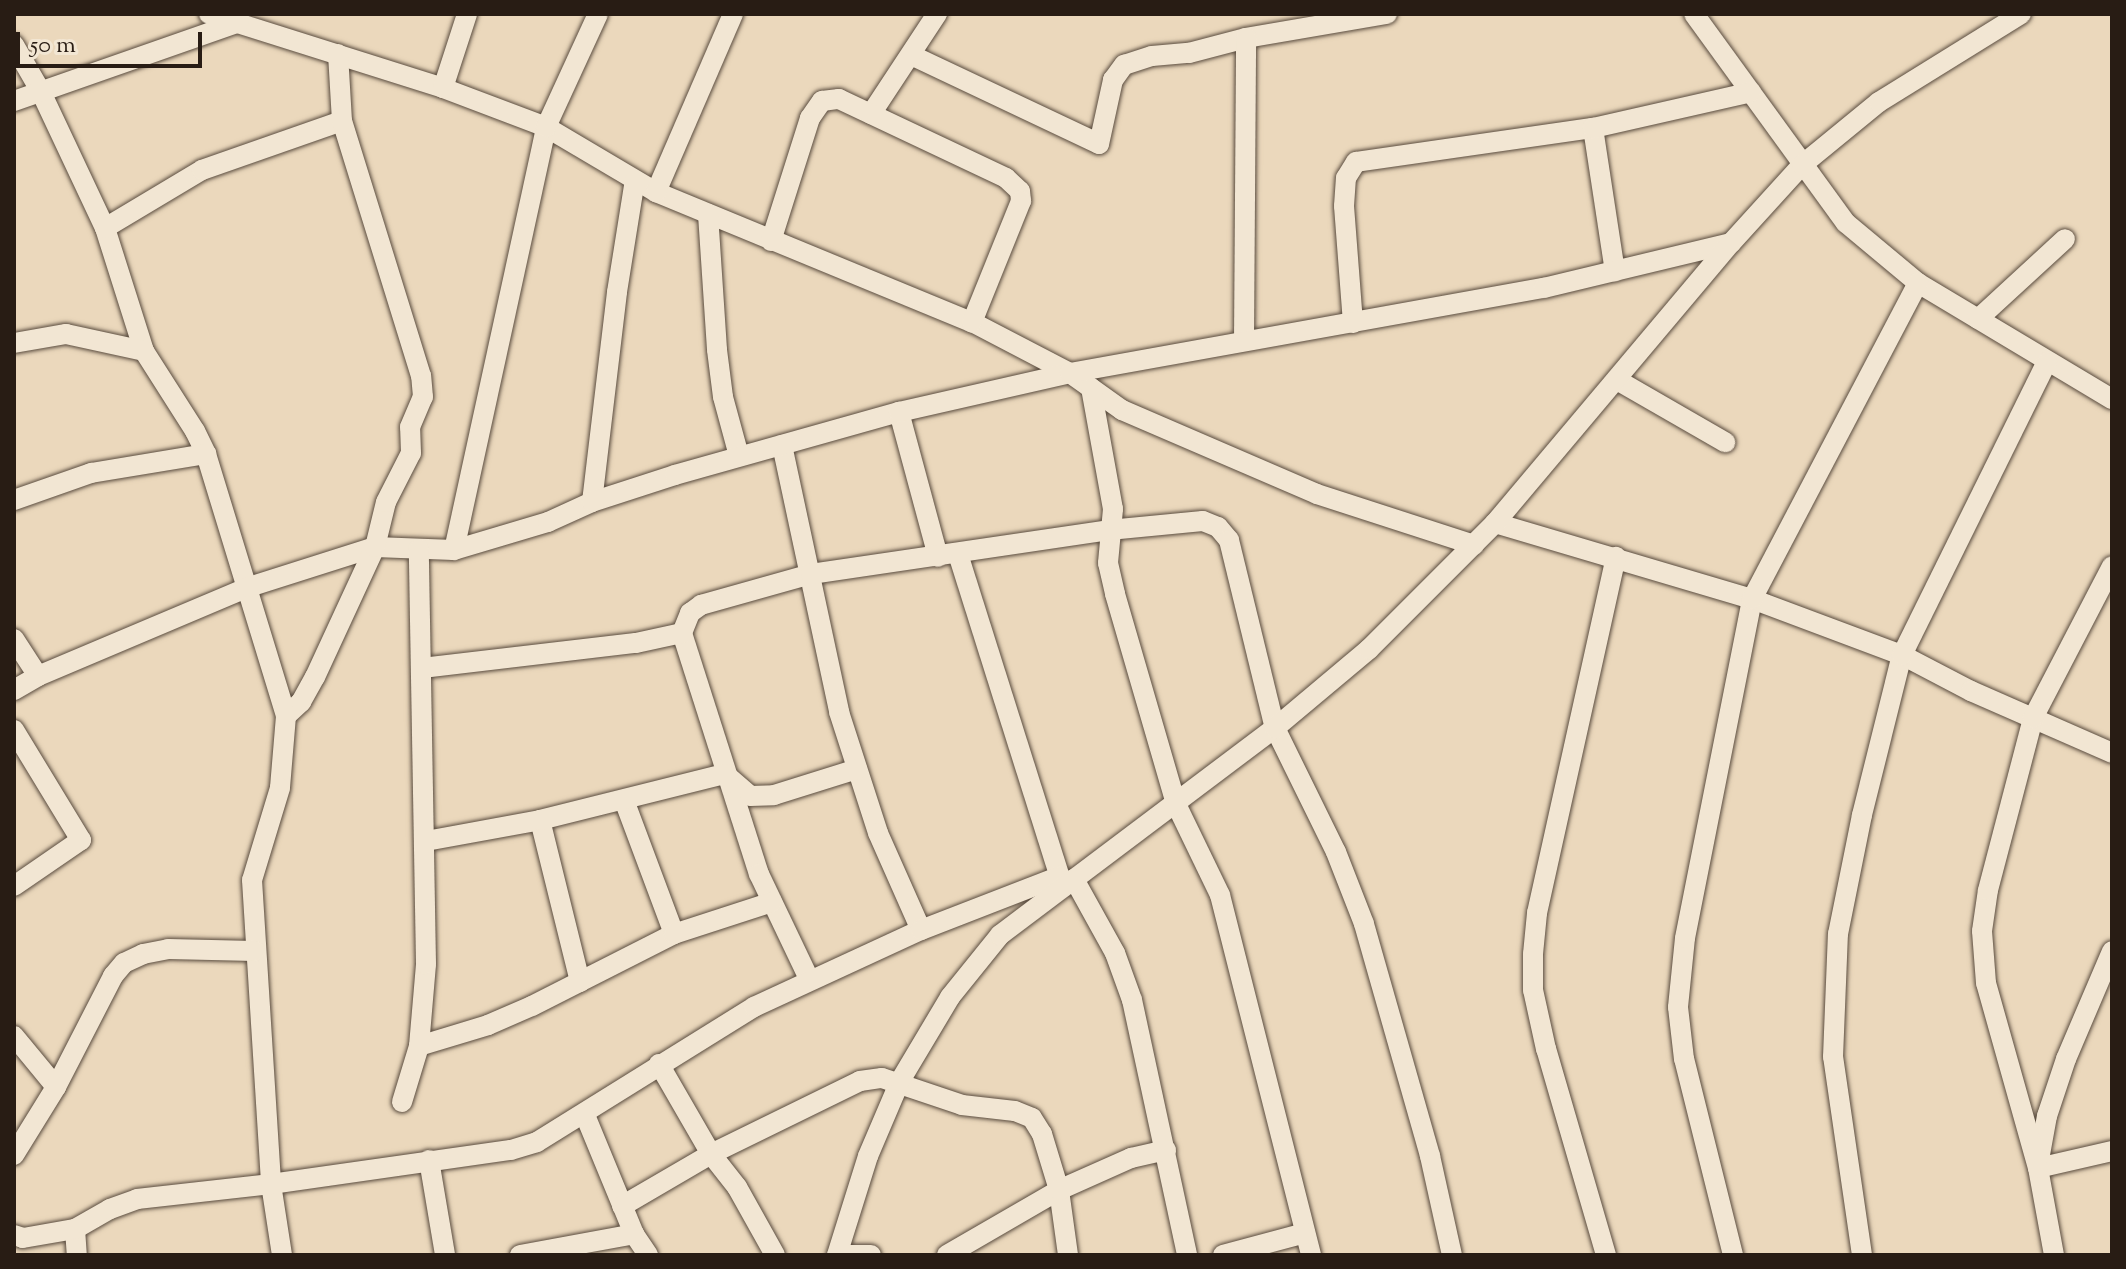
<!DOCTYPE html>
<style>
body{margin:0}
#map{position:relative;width:2126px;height:1269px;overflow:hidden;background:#ebd8bc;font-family:"Sorts Mill Goudy",serif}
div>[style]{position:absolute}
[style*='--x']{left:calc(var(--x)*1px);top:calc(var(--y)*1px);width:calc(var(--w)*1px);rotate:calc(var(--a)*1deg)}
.roads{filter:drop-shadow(0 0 2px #594b3e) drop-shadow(0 0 2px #594b3e)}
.minor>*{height:20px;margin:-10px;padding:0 10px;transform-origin:10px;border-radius:10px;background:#f2e6d3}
span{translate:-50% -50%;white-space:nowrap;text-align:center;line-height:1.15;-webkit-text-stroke:7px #f2e6d3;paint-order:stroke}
.frame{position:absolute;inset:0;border:16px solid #281c14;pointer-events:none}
.scale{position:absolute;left:16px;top:32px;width:186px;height:36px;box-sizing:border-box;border:4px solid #281c14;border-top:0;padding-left:10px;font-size:24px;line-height:28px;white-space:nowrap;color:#281c14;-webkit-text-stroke:6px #f2e6d3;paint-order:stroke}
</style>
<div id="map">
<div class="roads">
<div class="minor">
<div style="--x:209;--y:14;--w:245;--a:17.5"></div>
<div style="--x:443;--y:88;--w:110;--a:20.7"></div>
<div style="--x:546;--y:127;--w:128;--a:30.6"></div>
<div style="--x:656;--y:192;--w:342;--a:22.4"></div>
<div style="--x:972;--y:322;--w:110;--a:27.5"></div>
<div style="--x:1070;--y:373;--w:64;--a:35.4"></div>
<div style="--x:1122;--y:410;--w:212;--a:23.3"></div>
<div style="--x:1317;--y:494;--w:165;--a:18"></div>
<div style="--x:1694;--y:14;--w:258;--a:54"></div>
<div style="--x:1846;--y:223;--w:94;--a:39.8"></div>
<div style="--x:1918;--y:283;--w:226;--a:30.9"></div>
<div style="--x:14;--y:45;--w:54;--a:60.1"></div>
<div style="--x:41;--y:92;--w:150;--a:64.8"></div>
<div style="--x:105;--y:228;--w:129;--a:72.4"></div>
<div style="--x:144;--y:351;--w:95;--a:57.5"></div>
<div style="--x:195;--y:431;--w:25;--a:64"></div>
<div style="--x:206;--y:454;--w:274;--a:73"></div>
<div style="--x:286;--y:716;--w:72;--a:94.8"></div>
<div style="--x:280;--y:788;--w:96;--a:106.9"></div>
<div style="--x:252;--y:880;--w:305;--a:86.4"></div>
<div style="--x:271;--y:1184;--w:72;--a:81.2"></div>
<div style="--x:911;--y:55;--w:208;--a:25.3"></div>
<div style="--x:1099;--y:144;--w:66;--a:-77.7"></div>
<div style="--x:1113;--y:80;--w:19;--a:-54"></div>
<div style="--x:1124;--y:65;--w:29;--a:-18"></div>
<div style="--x:1152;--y:56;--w:37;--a:-5"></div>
<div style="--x:1189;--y:53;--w:59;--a:-14.7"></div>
<div style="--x:1246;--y:38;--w:143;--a:-9.7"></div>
<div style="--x:443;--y:88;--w:78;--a:-72"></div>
<div style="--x:14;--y:101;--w:238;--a:-19.3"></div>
<div style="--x:871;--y:114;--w:120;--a:-56.6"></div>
<div style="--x:1593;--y:128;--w:145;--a:81.3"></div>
<div style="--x:656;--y:192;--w:194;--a:-66.6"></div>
<div style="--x:708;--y:214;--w:136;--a:86.2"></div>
<div style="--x:717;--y:350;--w:47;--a:82.7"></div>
<div style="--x:723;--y:397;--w:61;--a:74.8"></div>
<div style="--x:105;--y:228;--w:113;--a:-30.9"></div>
<div style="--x:202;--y:170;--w:148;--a:-19.3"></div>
<div style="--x:771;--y:241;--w:129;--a:-72.4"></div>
<div style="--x:810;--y:118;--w:21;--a:-55"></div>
<div style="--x:822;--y:101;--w:17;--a:-7"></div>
<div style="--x:839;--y:99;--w:185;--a:25.3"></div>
<div style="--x:1006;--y:178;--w:19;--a:43"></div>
<div style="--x:1020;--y:191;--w:10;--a:84"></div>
<div style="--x:1021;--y:201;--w:131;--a:112"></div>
<div style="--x:1978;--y:319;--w:118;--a:-42.6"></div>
<div style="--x:1353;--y:323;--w:117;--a:-94.4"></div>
<div style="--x:1344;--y:206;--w:28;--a:-86"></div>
<div style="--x:1346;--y:178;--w:19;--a:-58"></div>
<div style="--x:1356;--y:162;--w:239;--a:-8.2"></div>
<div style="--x:1593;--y:128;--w:162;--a:-12.8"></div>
<div style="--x:1244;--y:341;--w:303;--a:-89.6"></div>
<div style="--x:14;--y:343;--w:53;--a:-9.8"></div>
<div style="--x:66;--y:334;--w:80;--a:12.3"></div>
<div style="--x:1617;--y:380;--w:125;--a:29.9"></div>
<div style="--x:1091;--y:388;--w:123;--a:79.7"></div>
<div style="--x:1113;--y:509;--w:54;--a:95.3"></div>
<div style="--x:1108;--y:563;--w:32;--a:77"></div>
<div style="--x:1115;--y:594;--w:219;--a:73.8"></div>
<div style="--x:1176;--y:804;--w:101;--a:64.2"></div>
<div style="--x:1220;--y:895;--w:371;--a:75.8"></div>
<div style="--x:899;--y:412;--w:150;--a:74.9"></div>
<div style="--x:782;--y:445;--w:273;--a:77.9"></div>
<div style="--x:839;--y:712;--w:127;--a:72.1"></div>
<div style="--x:878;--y:833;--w:106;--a:66.1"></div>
<div style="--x:14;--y:500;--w:82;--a:-19.3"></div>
<div style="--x:91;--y:473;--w:117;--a:-9.4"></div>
<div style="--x:592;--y:502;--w:211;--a:-83.2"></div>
<div style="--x:617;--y:292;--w:113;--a:-80.9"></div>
<div style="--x:1495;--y:523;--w:268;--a:16.5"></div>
<div style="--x:1752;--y:599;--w:160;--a:20.5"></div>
<div style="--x:1902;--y:655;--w:78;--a:27.6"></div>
<div style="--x:1971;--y:691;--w:154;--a:23.7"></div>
<div style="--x:454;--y:550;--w:433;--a:-77.7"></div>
<div style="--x:546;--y:127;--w:124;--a:-65.3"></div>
<div style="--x:958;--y:554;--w:349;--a:72.5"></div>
<div style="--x:682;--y:633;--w:253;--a:72.3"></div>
<div style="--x:759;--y:874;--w:116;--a:64.5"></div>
<div style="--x:14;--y:639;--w:44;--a:57"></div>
<div style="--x:422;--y:668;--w:215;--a:-6.7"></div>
<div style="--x:636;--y:643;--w:47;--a:-12.3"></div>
<div style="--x:682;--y:633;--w:22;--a:-68"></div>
<div style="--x:690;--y:613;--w:14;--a:-36"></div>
<div style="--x:701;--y:605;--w:114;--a:-15.7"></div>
<div style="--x:811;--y:574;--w:301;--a:-8.4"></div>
<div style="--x:1109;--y:530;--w:94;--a:-5.5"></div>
<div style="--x:1203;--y:521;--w:16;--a:22"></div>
<div style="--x:1218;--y:527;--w:17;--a:50"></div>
<div style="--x:1229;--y:540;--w:194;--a:76.3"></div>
<div style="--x:1275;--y:728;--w:138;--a:63.8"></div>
<div style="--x:1336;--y:852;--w:77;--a:68.7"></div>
<div style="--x:1364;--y:924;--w:241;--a:74.1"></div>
<div style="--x:1430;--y:1156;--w:101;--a:77.5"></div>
<div style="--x:14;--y:690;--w:28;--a:-30"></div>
<div style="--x:38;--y:676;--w:229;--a:-22.9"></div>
<div style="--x:249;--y:587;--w:132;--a:-17.6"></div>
<div style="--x:375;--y:547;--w:79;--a:2.2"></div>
<div style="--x:454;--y:550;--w:98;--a:-16.6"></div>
<div style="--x:548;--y:522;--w:48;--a:-24.4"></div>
<div style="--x:592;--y:502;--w:87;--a:-18"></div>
<div style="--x:675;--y:475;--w:233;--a:-15.7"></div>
<div style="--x:899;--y:412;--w:175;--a:-12.8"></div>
<div style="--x:1070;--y:373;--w:482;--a:-10.2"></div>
<div style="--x:1544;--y:288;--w:192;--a:-13.5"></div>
<div style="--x:286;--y:716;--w:21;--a:-43"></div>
<div style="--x:301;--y:702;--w:29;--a:-61"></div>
<div style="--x:315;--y:677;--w:143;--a:-65.2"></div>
<div style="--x:375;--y:547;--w:46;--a:-76.3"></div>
<div style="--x:386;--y:502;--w:55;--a:-63"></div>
<div style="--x:411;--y:453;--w:26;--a:-92"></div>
<div style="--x:410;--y:427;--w:33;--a:-67"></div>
<div style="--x:423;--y:397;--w:21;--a:-95"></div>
<div style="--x:421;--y:376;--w:267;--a:-107.2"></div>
<div style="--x:342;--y:121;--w:67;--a:-93.4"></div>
<div style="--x:14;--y:730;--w:129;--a:58.7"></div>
<div style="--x:81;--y:840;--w:81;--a:145.5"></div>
<div style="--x:624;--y:800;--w:143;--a:69.5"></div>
<div style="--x:540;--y:820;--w:167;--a:76.1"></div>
<div style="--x:426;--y:841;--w:116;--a:-10.4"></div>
<div style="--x:540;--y:820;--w:191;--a:-14"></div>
<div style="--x:725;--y:774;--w:33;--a:41"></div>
<div style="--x:750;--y:796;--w:24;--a:-2"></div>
<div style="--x:774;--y:795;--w:87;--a:-17.4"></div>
<div style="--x:1074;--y:879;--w:85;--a:61"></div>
<div style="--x:1115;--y:953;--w:50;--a:70.1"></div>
<div style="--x:1132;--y:1000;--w:261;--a:77.8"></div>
<div style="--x:14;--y:1036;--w:66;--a:50.5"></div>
<div style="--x:56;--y:1087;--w:125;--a:-62.8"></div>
<div style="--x:113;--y:976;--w:17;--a:-50"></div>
<div style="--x:124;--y:963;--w:21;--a:-25"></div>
<div style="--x:143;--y:954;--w:25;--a:-11"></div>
<div style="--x:168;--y:949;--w:87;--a:1.3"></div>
<div style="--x:419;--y:1046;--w:72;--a:-16.9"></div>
<div style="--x:488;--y:1025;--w:48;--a:-23.4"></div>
<div style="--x:532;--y:1006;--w:159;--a:-26.9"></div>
<div style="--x:674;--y:934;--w:103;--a:-18.1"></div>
<div style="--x:659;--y:1064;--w:104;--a:60"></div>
<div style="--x:711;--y:1154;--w:42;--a:51.8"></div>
<div style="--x:737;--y:1187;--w:78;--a:60.8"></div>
<div style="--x:402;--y:1102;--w:59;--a:-73.1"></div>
<div style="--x:419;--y:1046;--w:82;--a:-85.1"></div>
<div style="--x:426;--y:964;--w:415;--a:-91"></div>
<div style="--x:585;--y:1115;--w:129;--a:67.6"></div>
<div style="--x:634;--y:1234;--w:25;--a:56"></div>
<div style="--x:14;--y:1155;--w:80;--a:-58.3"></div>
<div style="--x:429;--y:1160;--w:96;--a:80.4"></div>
<div style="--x:2039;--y:1160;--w:45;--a:-79.7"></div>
<div style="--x:2047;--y:1116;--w:60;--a:-71.6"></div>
<div style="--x:2066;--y:1059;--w:117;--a:-66.9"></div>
<div style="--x:2038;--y:1168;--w:76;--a:-12.9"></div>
<div style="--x:622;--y:1206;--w:103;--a:-30.3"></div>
<div style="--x:711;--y:1154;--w:166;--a:-26.1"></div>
<div style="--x:860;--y:1081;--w:22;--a:-8"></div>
<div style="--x:882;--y:1078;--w:84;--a:18.6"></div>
<div style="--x:962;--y:1105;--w:53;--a:6.5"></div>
<div style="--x:1015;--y:1111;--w:18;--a:22"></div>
<div style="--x:1032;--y:1118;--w:19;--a:58"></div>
<div style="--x:1042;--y:1134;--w:59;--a:73.1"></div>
<div style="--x:1059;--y:1190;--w:66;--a:82.1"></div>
<div style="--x:75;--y:1229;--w:26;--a:86"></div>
<div style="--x:14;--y:1235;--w:9;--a:18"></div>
<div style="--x:23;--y:1238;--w:53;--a:-9.8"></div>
<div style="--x:75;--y:1229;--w:40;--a:-29.7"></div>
<div style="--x:110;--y:1209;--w:29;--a:-20"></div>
<div style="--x:137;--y:1199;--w:135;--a:-6.4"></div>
<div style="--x:271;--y:1184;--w:242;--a:-8.1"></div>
<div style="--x:511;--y:1150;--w:27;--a:-17"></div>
<div style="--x:537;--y:1142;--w:256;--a:-31.9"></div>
<div style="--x:754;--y:1007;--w:184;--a:-24.8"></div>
<div style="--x:921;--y:930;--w:149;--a:-21.2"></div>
<div style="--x:520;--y:1255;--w:116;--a:-10.4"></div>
<div style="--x:837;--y:1255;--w:104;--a:-72.6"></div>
<div style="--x:868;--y:1156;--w:82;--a:-66.9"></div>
<div style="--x:900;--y:1081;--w:98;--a:-59.2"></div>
<div style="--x:950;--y:997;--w:80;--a:-51.1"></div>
<div style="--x:1000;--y:935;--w:344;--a:-37"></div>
<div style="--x:1275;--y:728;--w:123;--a:-40"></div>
<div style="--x:1369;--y:649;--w:178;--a:-45"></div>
<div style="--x:1495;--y:523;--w:366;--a:-49.9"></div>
<div style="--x:1731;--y:243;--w:105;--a:-47.7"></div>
<div style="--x:1802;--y:165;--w:99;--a:-39.3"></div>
<div style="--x:1879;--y:102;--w:167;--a:-31.8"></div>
<div style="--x:837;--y:1255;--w:34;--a:0"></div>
<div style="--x:947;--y:1255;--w:129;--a:-30.1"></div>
<div style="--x:1059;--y:1190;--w:79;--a:-24"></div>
<div style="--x:1131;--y:1158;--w:36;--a:-13"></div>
<div style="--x:1223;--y:1255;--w:85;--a:-15"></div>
<div style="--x:1606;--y:1255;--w:215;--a:-106.2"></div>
<div style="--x:1546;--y:1049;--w:60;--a:-102.4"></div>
<div style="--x:1533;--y:990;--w:36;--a:-90"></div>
<div style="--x:1533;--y:954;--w:41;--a:-84.4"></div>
<div style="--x:1537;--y:913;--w:365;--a:-77.5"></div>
<div style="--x:1733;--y:1255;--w:202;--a:-104"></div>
<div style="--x:1684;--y:1059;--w:52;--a:-96.6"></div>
<div style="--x:1678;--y:1007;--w:69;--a:-84.2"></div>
<div style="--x:1685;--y:938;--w:346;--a:-78.8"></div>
<div style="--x:1752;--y:599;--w:357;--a:-62.3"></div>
<div style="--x:1862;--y:1255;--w:200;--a:-98.3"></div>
<div style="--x:1833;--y:1057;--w:123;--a:-87.7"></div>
<div style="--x:1838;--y:934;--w:121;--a:-78.6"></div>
<div style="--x:1862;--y:815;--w:165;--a:-76"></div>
<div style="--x:1902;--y:655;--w:326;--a:-63.7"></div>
<div style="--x:2054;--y:1255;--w:88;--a:-100.4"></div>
<div style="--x:2038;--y:1168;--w:192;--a:-105.7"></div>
<div style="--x:1986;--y:983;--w:52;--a:-94.4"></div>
<div style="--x:1982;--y:931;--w:41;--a:-81.7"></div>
<div style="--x:1988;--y:890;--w:178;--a:-75.3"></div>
<div style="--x:2033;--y:718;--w:171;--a:-62.5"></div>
</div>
</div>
<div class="frame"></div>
<div class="scale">50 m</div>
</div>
